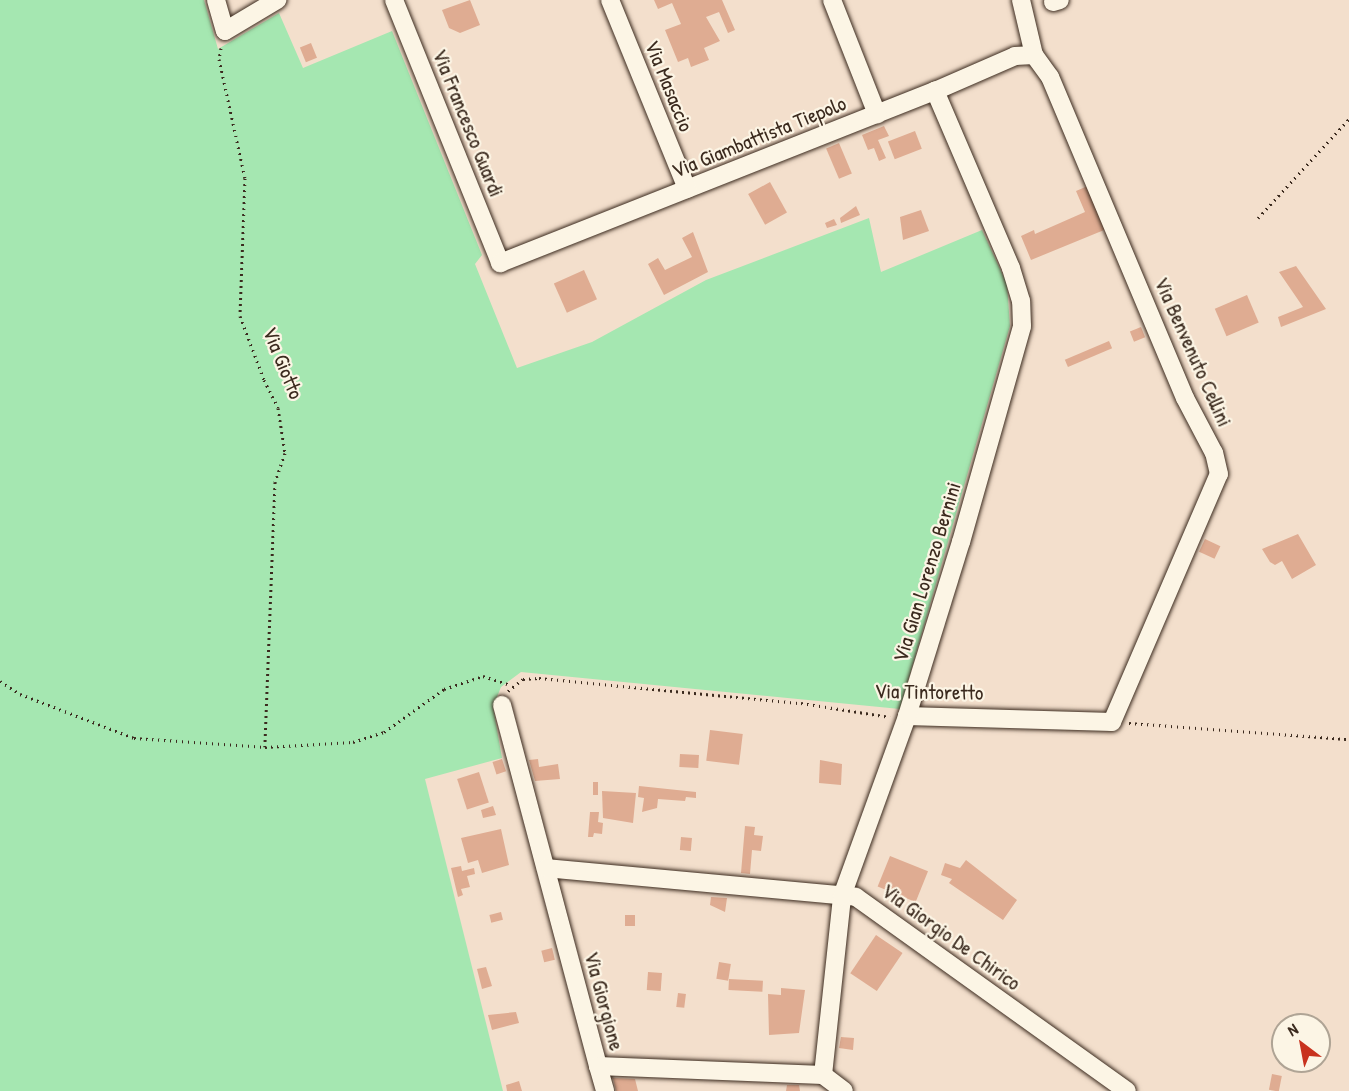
<!DOCTYPE html>
<style>
body{margin:0}
#map{position:relative;width:1349px;height:1091px;overflow:hidden;background:#f3dfcc;font-family:"Patrick Hand",sans-serif}
div>[style]{position:absolute}
[style*='--x']{left:calc(var(--x)*1px);top:calc(var(--y)*1px);width:calc(var(--w)*1px);rotate:calc(var(--a)*1deg)}
.green>*{inset:0;background:#a5e7b1}
.building>*{inset:0;background:#dfac92;transform-origin:0 0}
.path>*{height:3px;margin-top:-1.5px;transform-origin:0;background:repeating-linear-gradient(90deg,#3b2a1e 0 1.5px,transparent 0 6px)}
.roads{filter:drop-shadow(0 0 2px #3b2a1e) drop-shadow(0 0 2px #3b2a1e)}
.minor>*{height:18px;margin:-9px;padding:0 9px;transform-origin:9px;border-radius:9px;background:#fcf5e5}
span{translate:-50% -50%;white-space:nowrap;text-align:center;line-height:1.15;-webkit-text-stroke:4.5px #fcf5e5;paint-order:stroke}
.street-label{font-size:21px;color:#3b2a1e}
.north{position:absolute;left:1271px;top:1013px;width:60px;height:60px;box-sizing:border-box;background:#fcf5e5;border:2px solid #afa495;border-radius:50%;rotate:328deg;font-size:16px;font-weight:700;line-height:24px;text-align:center;color:#3b2a1e}
.north::after{content:'';display:block;margin:auto;width:21px;height:27px;background:#c8321e;clip-path:polygon(50% 0,100% 100%,50% 72%,0 100%)}
</style>
<div id="map">
<div class="green">
<div style="clip-path:polygon(0 0,204px 0,218px 49px,279px 13px,303px 68px,392px 31px,482px 255px,475px 264px,517px 368px,592px 342px,706px 280px,869px 218px,881px 272px,982px 230px,1007px 284px,1010px 326px,900px 709px,521px 672px,501px 687px,493px 707px,502px 758px,425px 779px,503px 1091px,0 1091px)"></div>
</div>
<div class="building">
<div style="clip-path:polygon(470px 0,480px 25px,460px 33px,449px 28px,442px 10px)"></div>
<div style="clip-path:polygon(654px 0,722px 0,735px 30px,728px 33px,719px 12px,706px 17px,720px 41px,704px 48px,709px 60px,691px 67px,688px 58px,678px 62px,665px 30px,681px 24px,672px 3px,658px 9px)"></div>
<div style="left:311px;top:43px;width:16px;height:12px;rotate:68deg"></div>
<div style="clip-path:polygon(884px 126px,889px 136px,878px 140px,886px 158px,879px 161px,874px 148px,868px 150px,862px 135px)"></div>
<div style="left:915px;top:131px;width:19px;height:29px;rotate:69deg"></div>
<div style="left:839px;top:143px;width:33px;height:14px;rotate:67deg"></div>
<div style="left:770px;top:182px;width:35px;height:25px;rotate:61deg"></div>
<div style="clip-path:polygon(1090px 185px,1109px 228px,1031px 260px,1021px 236px,1034px 230px,1035px 234px,1085px 212px,1076px 191px)"></div>
<div style="clip-path:polygon(856px 206px,860px 215px,841px 223px,840px 218px)"></div>
<div style="clip-path:polygon(921px 210px,929px 231px,903px 240px,900px 217px)"></div>
<div style="clip-path:polygon(834px 219px,837px 225px,827px 228px,825px 223px)"></div>
<div style="clip-path:polygon(693px 232px,708px 272px,664px 295px,648px 264px,658px 258px,665px 270px,692px 257px,682px 238px)"></div>
<div style="clip-path:polygon(1296px 266px,1326px 309px,1281px 327px,1278px 317px,1303px 307px,1279px 272px)"></div>
<div style="left:584px;top:270px;width:32px;height:33px;rotate:66deg"></div>
<div style="left:1247px;top:295px;width:30px;height:35px;rotate:67deg"></div>
<div style="left:1141px;top:327px;width:11px;height:12px;rotate:68deg"></div>
<div style="left:1109px;top:341px;width:8px;height:48px;rotate:67deg"></div>
<div style="clip-path:polygon(1298px 534px,1316px 565px,1292px 579px,1282px 561px,1275px 565px,1270px 562px,1262px 549px)"></div>
<div style="left:1205px;top:539px;width:17px;height:14px;rotate:25deg"></div>
<div style="left:710px;top:730px;width:33px;height:31px;rotate:7deg"></div>
<div style="left:680px;top:754px;width:19px;height:13px;rotate:3deg"></div>
<div style="left:502px;top:759px;width:13px;height:10px;rotate:72deg"></div>
<div style="clip-path:polygon(538px 759px,539px 767px,558px 764px,560px 779px,535px 781px,529px 760px)"></div>
<div style="clip-path:polygon(820px 760px,842px 764px,841px 785px,819px 783px)"></div>
<div style="left:479px;top:772px;width:32px;height:23px;rotate:72deg"></div>
<div style="left:593px;top:782px;width:5px;height:13px"></div>
<div style="clip-path:polygon(639px 786px,696px 792px,696px 798px,686px 797px,685px 801px,658px 799px,657px 808px,642px 812px,644px 798px,638px 797px)"></div>
<div style="clip-path:polygon(602px 791px,636px 793px,633px 823px,603px 818px)"></div>
<div style="clip-path:polygon(493px 806px,496px 815px,483px 818px,481px 810px)"></div>
<div style="clip-path:polygon(590px 812px,599px 812px,598px 822px,603px 823px,602px 834px,594px 833px,593px 837px,588px 837px)"></div>
<div style="clip-path:polygon(745px 826px,755px 827px,754px 835px,763px 836px,761px 851px,752px 850px,750px 874px,741px 873px)"></div>
<div style="clip-path:polygon(501px 829px,509px 865px,482px 873px,478px 860px,468px 863px,461px 838px)"></div>
<div style="left:681px;top:837px;width:11px;height:13px;rotate:5deg"></div>
<div style="left:890px;top:856px;width:41px;height:33px;rotate:22deg"></div>
<div style="clip-path:polygon(966px 860px,1017px 900px,1003px 920px,949px 883px,952px 879px,941px 875px,945px 863px,960px 868px)"></div>
<div style="clip-path:polygon(461px 866px,462px 871px,474px 868px,475px 874px,467px 876px,470px 887px,461px 889px,463px 895px,458px 897px,451px 868px)"></div>
<div style="clip-path:polygon(711px 897px,727px 898px,725px 912px,710px 905px)"></div>
<div style="left:501px;top:912px;width:8px;height:12px;rotate:76deg"></div>
<div style="left:625px;top:915px;width:10px;height:11px"></div>
<div style="left:876px;top:935px;width:32px;height:46px;rotate:34deg"></div>
<div style="left:552px;top:948px;width:12px;height:11px;rotate:76deg"></div>
<div style="left:719px;top:962px;width:12px;height:17px;rotate:9deg"></div>
<div style="clip-path:polygon(486px 967px,492px 986px,482px 989px,477px 969px)"></div>
<div style="left:648px;top:972px;width:14px;height:18px;rotate:4deg"></div>
<div style="left:729px;top:979px;width:34px;height:11px;rotate:3deg"></div>
<div style="clip-path:polygon(781px 988px,805px 990px,799px 1033px,769px 1035px,768px 994px,781px 995px)"></div>
<div style="left:678px;top:993px;width:8px;height:14px;rotate:7deg"></div>
<div style="clip-path:polygon(516px 1012px,519px 1023px,492px 1030px,488px 1015px)"></div>
<div style="clip-path:polygon(841px 1037px,854px 1038px,853px 1050px,839px 1048px)"></div>
<div style="left:1272px;top:1074px;width:10px;height:16px;rotate:11deg"></div>
<div style="clip-path:polygon(613px 1078px,635px 1079px,638px 1091px,616px 1091px)"></div>
<div style="clip-path:polygon(519px 1081px,522px 1091px,507px 1091px,506px 1085px)"></div>
<div style="clip-path:polygon(787px 1085px,799px 1085px,800px 1091px,786px 1091px)"></div>
</div>
<div class="path">
<div style="--x:221;--y:48;--w:11;--a:100"></div>
<div style="--x:219;--y:59;--w:122;--a:77.7"></div>
<div style="--x:245;--y:178;--w:138;--a:92.1"></div>
<div style="--x:240;--y:316;--w:68;--a:69.4"></div>
<div style="--x:264;--y:380;--w:31;--a:63"></div>
<div style="--x:278;--y:408;--w:46;--a:81.2"></div>
<div style="--x:285;--y:453;--w:31;--a:109"></div>
<div style="--x:275;--y:482;--w:265;--a:92.2"></div>
<div style="--x:1258;--y:218;--w:134;--a:-47.4"></div>
<div style="--x:0;--y:681;--w:24;--a:33"></div>
<div style="--x:20;--y:694;--w:122;--a:21.1"></div>
<div style="--x:134;--y:738;--w:131;--a:3.9"></div>
<div style="--x:265;--y:747;--w:88;--a:-3.3"></div>
<div style="--x:353;--y:742;--w:33;--a:-18"></div>
<div style="--x:384;--y:732;--w:74;--a:-35.6"></div>
<div style="--x:444;--y:689;--w:41;--a:-18.4"></div>
<div style="--x:483;--y:676;--w:29;--a:18"></div>
<div style="--x:508;--y:691;--w:19;--a:-39"></div>
<div style="--x:523;--y:679;--w:16;--a:-4"></div>
<div style="--x:539;--y:678;--w:263;--a:5.5"></div>
<div style="--x:801;--y:703;--w:90;--a:8.9"></div>
<div style="--x:1129;--y:723;--w:221;--a:4.2"></div>
</div>
<div class="roads">
<div class="minor">
<div style="--x:216;--y:0;--w:32;--a:74"></div>
<div style="--x:225;--y:31;--w:61;--a:-30.8"></div>
<div style="--x:394;--y:0;--w:284;--a:68"></div>
<div style="--x:500;--y:263;--w:468;--a:-21.6"></div>
<div style="--x:935;--y:91;--w:87;--a:-23.6"></div>
<div style="--x:1015;--y:56;--w:19;--a:-3"></div>
<div style="--x:610;--y:0;--w:204;--a:67.8"></div>
<div style="--x:832;--y:0;--w:123;--a:68.5"></div>
<div style="--x:1053;--y:2;--w:7;--a:-16"></div>
<div style="--x:502;--y:705;--w:374;--a:75.1"></div>
<div style="--x:598;--y:1066;--w:225;--a:2.3"></div>
<div style="--x:823;--y:1075;--w:26;--a:37"></div>
<div style="--x:907;--y:716;--w:205;--a:1.7"></div>
<div style="--x:1112;--y:722;--w:270;--a:-66.7"></div>
<div style="--x:1219;--y:474;--w:22;--a:-103"></div>
<div style="--x:1214;--y:453;--w:62;--a:-117.8"></div>
<div style="--x:1185;--y:398;--w:348;--a:-112.8"></div>
<div style="--x:1050;--y:77;--w:27;--a:-126"></div>
<div style="--x:1034;--y:55;--w:57;--a:-103.3"></div>
<div style="--x:546;--y:868;--w:311;--a:5.3"></div>
<div style="--x:856;--y:897;--w:333;--a:35.6"></div>
<div style="--x:598;--y:1066;--w:26;--a:74"></div>
<div style="--x:823;--y:1075;--w:180;--a:-83.9"></div>
<div style="--x:842;--y:896;--w:191;--a:-70.1"></div>
<div style="--x:907;--y:716;--w:182;--a:-72.8"></div>
<div style="--x:961;--y:542;--w:224;--a:-74.2"></div>
<div style="--x:1022;--y:326;--w:25;--a:-92"></div>
<div style="--x:1021;--y:301;--w:34;--a:-107"></div>
<div style="--x:1011;--y:268;--w:193;--a:-113.2"></div>
</div>
</div>
<div class="street-label">
<span style="left:669px;top:86px;rotate:68deg">Via Masaccio</span>
<span style="left:468px;top:123px;rotate:68deg">Via Francesco Guardi</span>
<span style="left:759px;top:137px;rotate:-22deg">Via Giambattista Tiepolo</span>
<span style="left:1193px;top:352px;rotate:66deg">Via Benvenuto Cellini</span>
<span style="left:283px;top:363px;rotate:68deg">Via Giotto</span>
<span style="left:927px;top:572px;rotate:-73deg">Via Gian Lorenzo Bernini</span>
<span style="left:929px;top:692px;rotate:1deg">Via Tintoretto</span>
<span style="left:951px;top:937px;rotate:36deg">Via Giorgio De Chirico</span>
<span style="left:604px;top:1001px;rotate:75deg">Via Giorgione</span>
</div>
<div class="north">N</div>
</div>
